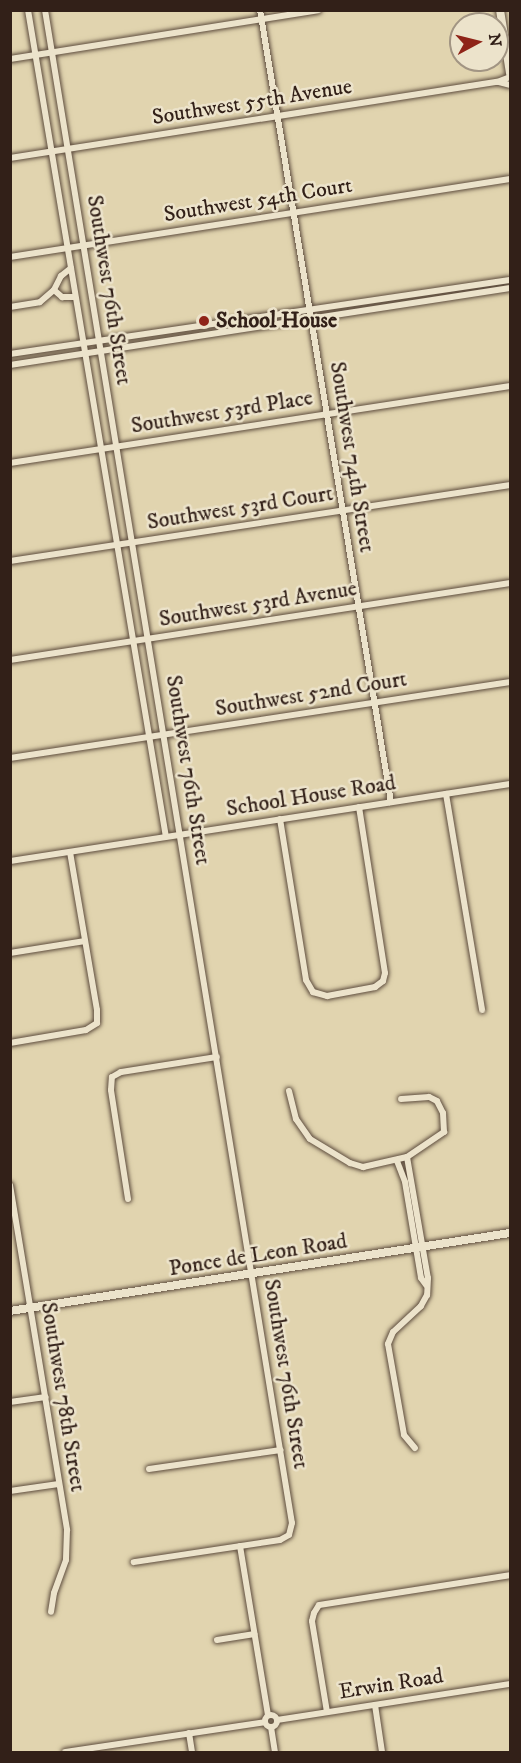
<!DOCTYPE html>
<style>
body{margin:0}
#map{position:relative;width:521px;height:1763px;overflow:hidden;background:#e1d4af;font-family:"IM FELL DW Pica",serif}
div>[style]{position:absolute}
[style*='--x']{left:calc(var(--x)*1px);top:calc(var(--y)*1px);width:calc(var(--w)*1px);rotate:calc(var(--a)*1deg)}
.roads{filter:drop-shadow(0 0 2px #5e4d3e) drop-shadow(0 0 2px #5e4d3e)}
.street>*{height:6px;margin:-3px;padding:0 3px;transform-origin:3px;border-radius:3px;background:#ece3cb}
.street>.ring{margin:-3px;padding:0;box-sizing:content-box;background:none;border:6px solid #ece3cb;border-radius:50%}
.secondary>*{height:8px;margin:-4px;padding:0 4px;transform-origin:4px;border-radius:4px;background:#ece3cb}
.dots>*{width:16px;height:16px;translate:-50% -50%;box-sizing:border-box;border:3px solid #ece3cb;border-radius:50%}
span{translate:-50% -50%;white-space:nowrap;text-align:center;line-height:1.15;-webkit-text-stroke:5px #ece3cb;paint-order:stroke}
.street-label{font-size:22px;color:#322018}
.poi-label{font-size:22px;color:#322018;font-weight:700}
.left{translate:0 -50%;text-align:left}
.frame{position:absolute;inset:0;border:12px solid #322018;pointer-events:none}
.north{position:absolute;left:449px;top:12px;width:60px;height:60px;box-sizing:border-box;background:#ece3cb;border:2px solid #a29583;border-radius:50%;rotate:83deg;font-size:16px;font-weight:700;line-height:24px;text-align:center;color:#322018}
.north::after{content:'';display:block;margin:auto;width:21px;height:27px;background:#8f2418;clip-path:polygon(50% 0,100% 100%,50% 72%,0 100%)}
</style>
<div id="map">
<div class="roads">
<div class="street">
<div style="--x:28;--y:10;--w:838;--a:80.53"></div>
<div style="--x:45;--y:10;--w:1533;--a:80.73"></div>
<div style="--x:292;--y:1523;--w:12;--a:104"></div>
<div style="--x:289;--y:1535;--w:10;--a:151"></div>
<div style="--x:280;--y:1540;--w:148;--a:171.4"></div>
<div style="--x:260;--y:10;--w:803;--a:80.61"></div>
<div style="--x:10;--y:59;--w:312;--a:-9"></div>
<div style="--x:499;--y:82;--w:11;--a:15"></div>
<div style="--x:10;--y:158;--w:493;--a:-8.9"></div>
<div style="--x:497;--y:82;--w:14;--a:-21"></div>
<div style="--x:10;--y:257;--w:506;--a:-8.87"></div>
<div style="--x:71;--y:268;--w:13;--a:141"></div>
<div style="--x:61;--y:276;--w:16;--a:117"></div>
<div style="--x:54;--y:290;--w:11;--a:41"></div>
<div style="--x:62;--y:297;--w:13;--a:0"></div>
<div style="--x:10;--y:307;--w:30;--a:-9"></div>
<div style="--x:40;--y:302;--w:18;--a:-41"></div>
<div style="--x:10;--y:354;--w:505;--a:-8.42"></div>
<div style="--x:10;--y:365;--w:506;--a:-8.75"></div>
<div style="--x:10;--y:463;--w:506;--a:-8.75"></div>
<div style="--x:10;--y:561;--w:506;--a:-8.64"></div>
<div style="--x:10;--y:660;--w:506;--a:-8.75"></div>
<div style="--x:10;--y:758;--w:506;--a:-8.64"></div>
<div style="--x:446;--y:794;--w:219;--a:80.5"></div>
<div style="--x:280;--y:819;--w:163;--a:80.8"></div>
<div style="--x:306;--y:980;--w:14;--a:60"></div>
<div style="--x:313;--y:992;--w:15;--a:16"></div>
<div style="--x:327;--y:996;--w:49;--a:-10.6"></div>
<div style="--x:375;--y:987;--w:10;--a:-37"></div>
<div style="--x:383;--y:981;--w:8;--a:-76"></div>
<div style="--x:385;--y:973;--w:168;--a:-98.9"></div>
<div style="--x:10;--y:861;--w:506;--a:-8.75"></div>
<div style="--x:10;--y:953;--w:76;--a:-9.1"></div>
<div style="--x:10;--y:1043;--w:77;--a:-9.7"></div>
<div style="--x:86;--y:1030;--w:13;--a:-32"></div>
<div style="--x:97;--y:1023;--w:13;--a:-90"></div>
<div style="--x:97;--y:1010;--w:160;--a:-99.7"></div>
<div style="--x:289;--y:1091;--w:29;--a:76"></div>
<div style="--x:296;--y:1119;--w:24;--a:55"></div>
<div style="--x:310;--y:1139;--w:47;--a:31"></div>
<div style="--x:350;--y:1163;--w:14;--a:17"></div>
<div style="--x:363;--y:1167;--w:45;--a:-12.8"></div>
<div style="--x:407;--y:1157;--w:45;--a:-34"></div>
<div style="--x:444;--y:1132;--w:19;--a:-93"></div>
<div style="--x:443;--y:1113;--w:13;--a:-117"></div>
<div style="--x:437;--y:1101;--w:9;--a:-153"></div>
<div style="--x:429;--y:1097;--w:28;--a:176"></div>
<div style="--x:407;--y:1157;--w:123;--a:80.2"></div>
<div style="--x:428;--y:1278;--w:17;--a:93"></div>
<div style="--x:427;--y:1295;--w:13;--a:119"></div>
<div style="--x:421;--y:1306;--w:38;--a:137"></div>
<div style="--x:393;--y:1332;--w:13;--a:113"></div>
<div style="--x:388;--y:1344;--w:92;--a:80"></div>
<div style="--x:404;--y:1435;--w:17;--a:50"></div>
<div style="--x:397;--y:1161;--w:22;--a:69"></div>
<div style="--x:405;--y:1182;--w:97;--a:80.5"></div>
<div style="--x:421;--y:1278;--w:9;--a:54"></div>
<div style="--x:10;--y:1185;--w:350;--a:80.6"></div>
<div style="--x:67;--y:1530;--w:30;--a:92"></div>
<div style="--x:66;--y:1560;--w:35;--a:110"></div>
<div style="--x:54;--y:1593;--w:19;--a:99"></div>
<div style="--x:128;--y:1199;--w:110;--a:-98.9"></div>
<div style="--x:111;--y:1090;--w:13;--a:-86"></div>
<div style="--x:112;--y:1077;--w:10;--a:-29"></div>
<div style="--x:121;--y:1072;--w:97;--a:-8.9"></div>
<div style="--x:10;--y:1402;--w:36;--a:-8"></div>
<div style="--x:149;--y:1469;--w:133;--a:-8.2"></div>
<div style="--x:10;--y:1491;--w:49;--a:-8.3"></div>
<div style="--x:240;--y:1546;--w:171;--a:80.6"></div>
<div style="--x:217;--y:1640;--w:38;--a:-9"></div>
<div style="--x:375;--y:1705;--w:48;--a:81.5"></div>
<div style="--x:327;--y:1712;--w:92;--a:-99.4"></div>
<div style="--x:312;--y:1621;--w:8;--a:-76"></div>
<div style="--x:314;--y:1613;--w:9;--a:-58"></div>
<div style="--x:319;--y:1605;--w:193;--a:-8.9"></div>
<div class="ring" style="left:265px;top:1715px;width:6px;height:6px"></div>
<div style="--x:277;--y:1720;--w:236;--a:-8.8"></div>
<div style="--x:271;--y:1727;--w:25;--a:81"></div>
<div style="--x:189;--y:1733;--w:19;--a:81"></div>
<div style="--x:65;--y:1752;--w:202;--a:-8.5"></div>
</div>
<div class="secondary">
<div style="--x:500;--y:10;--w:64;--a:81"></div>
<div style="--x:10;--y:1311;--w:506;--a:-8.87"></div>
</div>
</div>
<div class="dots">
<div style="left:204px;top:321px;background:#8f2418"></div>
</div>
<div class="street-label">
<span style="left:252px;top:102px;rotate:-9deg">Southwest 55th Avenue</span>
<span style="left:258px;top:200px;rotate:-9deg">Southwest 54th Court</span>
<span style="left:109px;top:290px;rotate:81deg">Southwest 76th Street</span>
<span style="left:222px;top:412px;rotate:-9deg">Southwest 53rd Place</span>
<span style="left:352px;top:457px;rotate:81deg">Southwest 74th Street</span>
<span style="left:240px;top:508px;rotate:-9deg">Southwest 53rd Court</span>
<span style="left:258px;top:604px;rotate:-9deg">Southwest 53rd Avenue</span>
<span style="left:311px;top:694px;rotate:-9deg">Southwest 52nd Court</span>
<span style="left:188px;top:770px;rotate:81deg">Southwest 76th Street</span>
<span style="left:311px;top:796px;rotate:-9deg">School House Road</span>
<span style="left:258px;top:1255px;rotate:-9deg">Ponce de Leon Road</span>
<span style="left:286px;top:1374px;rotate:81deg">Southwest 76th Street</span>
<span style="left:63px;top:1397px;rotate:81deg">Southwest 78th Street</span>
<span style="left:391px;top:1684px;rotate:-9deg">Erwin Road</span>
</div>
<div class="poi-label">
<span class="left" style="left:216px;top:321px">School House</span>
</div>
<div class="frame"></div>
<div class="north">N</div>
</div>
